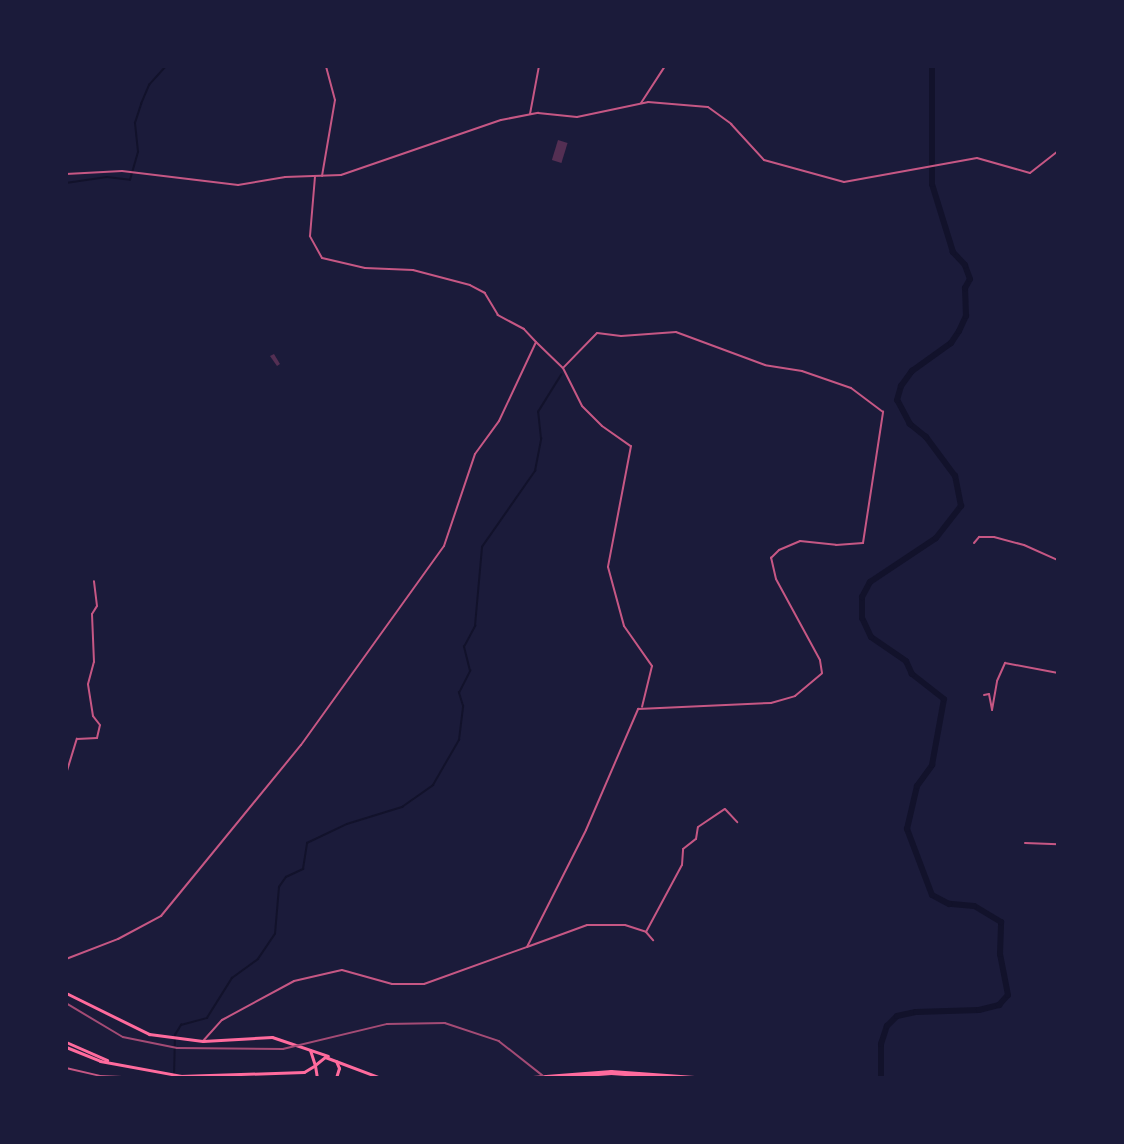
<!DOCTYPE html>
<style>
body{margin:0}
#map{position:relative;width:1124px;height:1144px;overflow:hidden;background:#1b1b3a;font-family:"Fira Sans",sans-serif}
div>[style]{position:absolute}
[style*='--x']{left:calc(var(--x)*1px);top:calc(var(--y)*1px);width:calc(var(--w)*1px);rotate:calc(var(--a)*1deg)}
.stream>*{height:1.5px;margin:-0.75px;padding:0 0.75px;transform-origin:0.75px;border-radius:0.75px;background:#12122b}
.river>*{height:6px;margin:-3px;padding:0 3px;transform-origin:3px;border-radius:3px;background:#12122b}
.building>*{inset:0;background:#542f53;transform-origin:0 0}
.minor>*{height:2px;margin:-1px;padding:0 1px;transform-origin:1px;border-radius:1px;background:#c65784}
.tertiary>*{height:2px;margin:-1px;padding:0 1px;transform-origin:1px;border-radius:1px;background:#c65784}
.secondary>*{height:3px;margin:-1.5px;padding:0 1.5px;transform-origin:1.5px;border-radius:1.5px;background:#ff6b9d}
.primary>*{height:3px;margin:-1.5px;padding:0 1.5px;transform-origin:1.5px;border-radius:1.5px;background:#ff6b9d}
.motorway>*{height:4.5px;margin:-2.25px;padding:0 2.25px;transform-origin:2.25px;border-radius:2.25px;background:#ff6b9d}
.rail>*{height:1.5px;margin:-0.75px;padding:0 0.75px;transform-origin:0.75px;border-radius:0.75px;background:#a44b75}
span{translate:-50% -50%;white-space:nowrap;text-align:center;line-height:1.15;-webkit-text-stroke:6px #1b1b3a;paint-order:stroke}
.frame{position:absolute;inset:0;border:68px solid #1b1b3a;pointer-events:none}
</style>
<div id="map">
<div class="stream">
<div style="--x:66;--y:183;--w:41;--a:-8.3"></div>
<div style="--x:107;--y:177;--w:23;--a:7"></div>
<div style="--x:130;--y:180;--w:29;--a:-74"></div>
<div style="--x:138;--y:152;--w:29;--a:-96"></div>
<div style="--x:135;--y:123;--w:20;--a:-72"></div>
<div style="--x:141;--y:104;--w:21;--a:-67"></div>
<div style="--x:149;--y:85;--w:25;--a:-48"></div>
<div style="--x:174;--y:1078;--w:43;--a:-88.7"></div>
<div style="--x:175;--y:1035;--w:12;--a:-59"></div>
<div style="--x:181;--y:1025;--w:27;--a:-15"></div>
<div style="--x:207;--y:1018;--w:47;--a:-58"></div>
<div style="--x:232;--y:978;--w:32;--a:-36"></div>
<div style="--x:258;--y:959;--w:30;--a:-56"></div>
<div style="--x:275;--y:934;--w:47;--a:-85.1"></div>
<div style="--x:279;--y:887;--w:12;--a:-55"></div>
<div style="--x:286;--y:877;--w:19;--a:-25"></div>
<div style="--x:303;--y:869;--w:26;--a:-81"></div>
<div style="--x:307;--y:843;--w:44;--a:-25.4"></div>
<div style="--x:347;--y:824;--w:58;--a:-17.2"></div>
<div style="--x:402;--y:807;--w:38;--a:-35"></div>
<div style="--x:433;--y:785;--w:52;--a:-60"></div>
<div style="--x:459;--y:740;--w:34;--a:-83"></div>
<div style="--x:463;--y:706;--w:14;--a:-107"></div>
<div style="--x:459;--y:693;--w:25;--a:-63"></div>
<div style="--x:470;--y:671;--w:25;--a:-104"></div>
<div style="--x:464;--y:647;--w:24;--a:-62"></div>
<div style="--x:475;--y:626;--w:79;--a:-84.9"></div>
<div style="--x:482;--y:547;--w:93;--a:-55.1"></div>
<div style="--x:535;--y:471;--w:33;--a:-79"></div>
<div style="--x:541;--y:439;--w:27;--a:-96"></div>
<div style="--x:538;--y:412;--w:44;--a:-58.1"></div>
</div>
<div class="river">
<div style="--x:881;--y:1078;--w:34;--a:-90"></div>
<div style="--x:881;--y:1044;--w:19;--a:-72"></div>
<div style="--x:887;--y:1026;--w:14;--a:-45"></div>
<div style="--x:897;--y:1016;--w:19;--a:-12"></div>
<div style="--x:916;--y:1012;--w:63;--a:-1.8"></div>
<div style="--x:979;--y:1010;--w:21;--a:-14"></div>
<div style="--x:999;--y:1005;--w:13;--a:-48"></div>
<div style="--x:1008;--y:995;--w:42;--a:-101"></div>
<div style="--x:1000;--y:954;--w:32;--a:-88"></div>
<div style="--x:1001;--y:922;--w:31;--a:-149"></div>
<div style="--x:974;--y:906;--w:25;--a:-175"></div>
<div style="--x:949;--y:904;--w:19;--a:-152"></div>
<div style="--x:932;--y:895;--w:71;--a:-110.7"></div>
<div style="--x:907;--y:829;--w:44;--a:-76.9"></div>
<div style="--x:917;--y:786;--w:26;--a:-54"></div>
<div style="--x:932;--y:765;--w:67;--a:-79.7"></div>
<div style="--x:944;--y:699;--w:41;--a:-142"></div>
<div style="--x:912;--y:674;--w:14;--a:-115"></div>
<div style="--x:906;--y:661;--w:42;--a:-145.6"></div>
<div style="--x:871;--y:637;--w:21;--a:-115"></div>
<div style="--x:862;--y:618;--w:21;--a:-90"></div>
<div style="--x:862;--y:597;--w:17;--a:-62"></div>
<div style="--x:870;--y:582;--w:79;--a:-33.7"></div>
<div style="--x:936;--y:538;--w:41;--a:-52"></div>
<div style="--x:961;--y:506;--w:31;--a:-101"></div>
<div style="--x:955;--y:476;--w:49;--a:-126.6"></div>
<div style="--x:926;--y:437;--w:21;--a:-141"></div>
<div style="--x:910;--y:424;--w:27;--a:-118"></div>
<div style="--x:897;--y:400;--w:15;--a:-74"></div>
<div style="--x:901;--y:386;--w:19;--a:-54"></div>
<div style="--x:912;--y:371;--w:48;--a:-35.7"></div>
<div style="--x:951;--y:343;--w:14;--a:-56"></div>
<div style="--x:959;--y:331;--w:17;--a:-65"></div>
<div style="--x:966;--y:316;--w:28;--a:-92"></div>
<div style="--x:965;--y:288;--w:10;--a:-61"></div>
<div style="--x:970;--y:279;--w:15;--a:-110"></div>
<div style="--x:965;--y:265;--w:18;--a:-133"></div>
<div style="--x:953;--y:252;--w:71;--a:-107.2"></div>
<div style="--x:932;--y:184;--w:118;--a:-90"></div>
</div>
<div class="building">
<div style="left:558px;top:140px;width:10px;height:21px;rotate:17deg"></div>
<div style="clip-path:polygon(274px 354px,280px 364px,277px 366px,270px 356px)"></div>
</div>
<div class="minor">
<div style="--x:641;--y:103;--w:44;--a:-57"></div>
<div style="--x:530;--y:114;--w:49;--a:-79.4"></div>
<div style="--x:322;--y:176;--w:77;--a:-80.3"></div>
<div style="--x:335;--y:100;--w:35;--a:-105"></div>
<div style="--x:536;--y:342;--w:37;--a:44"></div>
<div style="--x:563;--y:368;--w:42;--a:63.4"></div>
<div style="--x:582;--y:406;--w:28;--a:45"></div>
<div style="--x:602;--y:426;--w:35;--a:35"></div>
<div style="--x:631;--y:446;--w:123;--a:100.8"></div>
<div style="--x:608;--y:567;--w:61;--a:74.8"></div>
<div style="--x:624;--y:626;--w:49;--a:55"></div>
<div style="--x:652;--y:666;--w:42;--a:103.7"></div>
<div style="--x:974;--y:543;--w:8;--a:-50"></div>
<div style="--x:979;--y:537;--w:15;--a:0"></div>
<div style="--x:994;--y:537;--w:31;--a:15"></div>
<div style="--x:1024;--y:545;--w:37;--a:24"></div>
<div style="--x:984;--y:695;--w:5;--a:-11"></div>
<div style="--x:989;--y:694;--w:16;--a:79"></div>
<div style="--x:992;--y:710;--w:29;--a:-80"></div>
<div style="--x:997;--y:681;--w:20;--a:-66"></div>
<div style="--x:1005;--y:663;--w:54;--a:10.7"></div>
<div style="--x:66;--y:774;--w:37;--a:-73"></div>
<div style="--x:77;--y:739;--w:20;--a:-3"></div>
<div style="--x:97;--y:738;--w:13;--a:-77"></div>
<div style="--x:100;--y:725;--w:11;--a:-128"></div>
<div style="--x:93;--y:716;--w:32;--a:-99"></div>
<div style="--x:88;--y:684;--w:23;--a:-75"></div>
<div style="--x:94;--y:662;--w:48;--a:-92.4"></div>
<div style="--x:92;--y:614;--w:9;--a:-58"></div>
<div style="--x:97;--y:606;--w:25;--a:-97"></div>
<div style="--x:1025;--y:843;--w:33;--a:2"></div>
<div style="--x:646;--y:932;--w:11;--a:49"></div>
<div style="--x:527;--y:947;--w:64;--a:-20.1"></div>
<div style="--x:587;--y:925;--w:38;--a:0"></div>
<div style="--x:625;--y:925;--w:22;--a:18"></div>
<div style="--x:646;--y:932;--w:76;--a:-61.8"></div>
<div style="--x:682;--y:865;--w:16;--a:-86"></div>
<div style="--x:683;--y:849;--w:16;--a:-38"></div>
<div style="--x:696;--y:839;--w:12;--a:-81"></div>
<div style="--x:698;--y:827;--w:32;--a:-34"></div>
<div style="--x:725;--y:809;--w:18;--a:47"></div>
<div style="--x:203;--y:1041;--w:28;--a:-48"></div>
<div style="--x:222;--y:1020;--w:82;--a:-28.4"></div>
<div style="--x:294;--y:981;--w:49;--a:-12.9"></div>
<div style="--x:342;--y:970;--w:52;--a:15.6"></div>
<div style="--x:392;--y:984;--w:32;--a:0"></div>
<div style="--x:424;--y:984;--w:109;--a:-19.8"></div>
<div style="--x:527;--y:947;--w:131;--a:-63.2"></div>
<div style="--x:586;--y:830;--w:132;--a:-66.7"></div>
<div style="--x:638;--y:709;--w:133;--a:-2.6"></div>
<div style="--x:771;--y:703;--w:25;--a:-16"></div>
<div style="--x:795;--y:696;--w:35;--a:-40"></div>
<div style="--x:822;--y:673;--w:13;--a:-99"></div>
<div style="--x:820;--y:660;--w:92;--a:-118.5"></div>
<div style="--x:776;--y:579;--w:22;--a:-103"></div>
<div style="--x:771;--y:558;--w:11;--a:-45"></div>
<div style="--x:779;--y:550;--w:23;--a:-23"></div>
<div style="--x:800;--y:541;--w:36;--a:6"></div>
<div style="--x:836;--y:545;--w:27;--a:-4"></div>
<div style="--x:863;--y:543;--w:133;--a:-81.3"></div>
<div style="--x:883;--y:412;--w:40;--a:-143"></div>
<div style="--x:851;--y:388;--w:52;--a:-160.9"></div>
<div style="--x:802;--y:371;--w:37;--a:-171"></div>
<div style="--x:765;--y:365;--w:95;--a:-159.7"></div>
<div style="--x:676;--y:332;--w:55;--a:175.8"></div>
<div style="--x:621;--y:336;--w:24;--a:-173"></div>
<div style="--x:597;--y:333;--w:49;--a:134.2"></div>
<div style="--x:66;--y:1068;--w:35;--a:13"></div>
<div style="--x:100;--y:1076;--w:44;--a:2.6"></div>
</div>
<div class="tertiary">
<div style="--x:66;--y:174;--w:56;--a:-3.1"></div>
<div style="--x:122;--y:171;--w:117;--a:6.9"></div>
<div style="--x:238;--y:185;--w:48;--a:-9.7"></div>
<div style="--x:285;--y:177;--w:56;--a:-2"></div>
<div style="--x:341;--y:175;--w:169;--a:-19"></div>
<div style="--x:501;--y:120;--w:38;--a:-11"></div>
<div style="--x:538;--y:113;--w:39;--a:6"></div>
<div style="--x:577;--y:117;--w:73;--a:-11.9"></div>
<div style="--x:648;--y:102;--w:60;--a:4.8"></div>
<div style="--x:708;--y:107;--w:29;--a:36"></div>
<div style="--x:731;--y:124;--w:49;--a:47.5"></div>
<div style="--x:764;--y:160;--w:83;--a:15.4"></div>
<div style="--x:844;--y:182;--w:135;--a:-10.2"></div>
<div style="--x:977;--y:158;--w:55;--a:15.8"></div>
<div style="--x:1030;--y:173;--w:36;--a:-38"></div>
<div style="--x:66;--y:959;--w:56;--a:-21"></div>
<div style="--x:118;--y:939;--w:49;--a:-28.1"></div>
<div style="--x:161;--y:916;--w:221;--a:-50.7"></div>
<div style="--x:301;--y:745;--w:245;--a:-54.3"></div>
<div style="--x:444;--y:546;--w:97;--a:-71.4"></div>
<div style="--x:475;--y:454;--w:41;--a:-54"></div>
<div style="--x:499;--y:421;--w:87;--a:-64.9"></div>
<div style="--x:536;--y:342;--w:18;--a:-133"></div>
<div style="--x:524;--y:329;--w:30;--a:-152"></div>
<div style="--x:498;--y:315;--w:26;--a:-121"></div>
<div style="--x:485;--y:293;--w:17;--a:-152"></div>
<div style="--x:470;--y:285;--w:59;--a:-165.3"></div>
<div style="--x:413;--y:270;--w:48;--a:-177.6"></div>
<div style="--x:365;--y:268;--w:44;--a:-166.9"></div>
<div style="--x:322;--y:258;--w:25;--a:-119"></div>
<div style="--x:310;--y:236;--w:60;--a:-85.2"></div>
</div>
<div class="secondary">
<div style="--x:66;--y:993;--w:93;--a:26.3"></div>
<div style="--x:149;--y:1034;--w:54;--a:7.4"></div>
<div style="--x:203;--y:1041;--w:69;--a:-3.3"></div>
<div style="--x:272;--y:1037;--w:59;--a:18.7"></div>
<div style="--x:310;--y:1050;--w:16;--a:72"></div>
</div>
<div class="primary">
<div style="--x:66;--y:1042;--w:45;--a:23.7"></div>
<div style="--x:66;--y:1047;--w:37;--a:22"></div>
<div style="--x:100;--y:1061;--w:95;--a:10.4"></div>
<div style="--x:336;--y:1061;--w:8;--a:67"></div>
<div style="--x:339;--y:1068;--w:10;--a:107"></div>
<div style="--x:179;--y:1076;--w:125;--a:-1.8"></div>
<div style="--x:304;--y:1072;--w:12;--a:-31"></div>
<div style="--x:264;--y:1078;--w:45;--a:0"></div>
<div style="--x:317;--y:1078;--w:13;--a:-99"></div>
<div style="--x:315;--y:1065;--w:13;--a:-39"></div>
<div style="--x:325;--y:1057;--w:60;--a:20.6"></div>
</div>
<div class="motorway">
<div style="--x:533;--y:1078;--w:78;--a:-4.4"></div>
<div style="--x:611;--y:1072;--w:83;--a:4.1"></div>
<div style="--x:597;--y:1078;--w:33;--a:0"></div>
</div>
<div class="rail">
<div style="--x:66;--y:1003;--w:66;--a:30.8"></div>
<div style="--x:123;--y:1037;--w:55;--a:11.5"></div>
<div style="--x:177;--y:1048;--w:106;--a:0.5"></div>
<div style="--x:283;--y:1049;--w:107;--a:-13.5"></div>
<div style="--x:387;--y:1024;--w:58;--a:-1"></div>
<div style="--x:445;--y:1023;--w:57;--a:18.4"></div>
<div style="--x:499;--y:1041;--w:60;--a:38.2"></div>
</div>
<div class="frame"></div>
</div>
